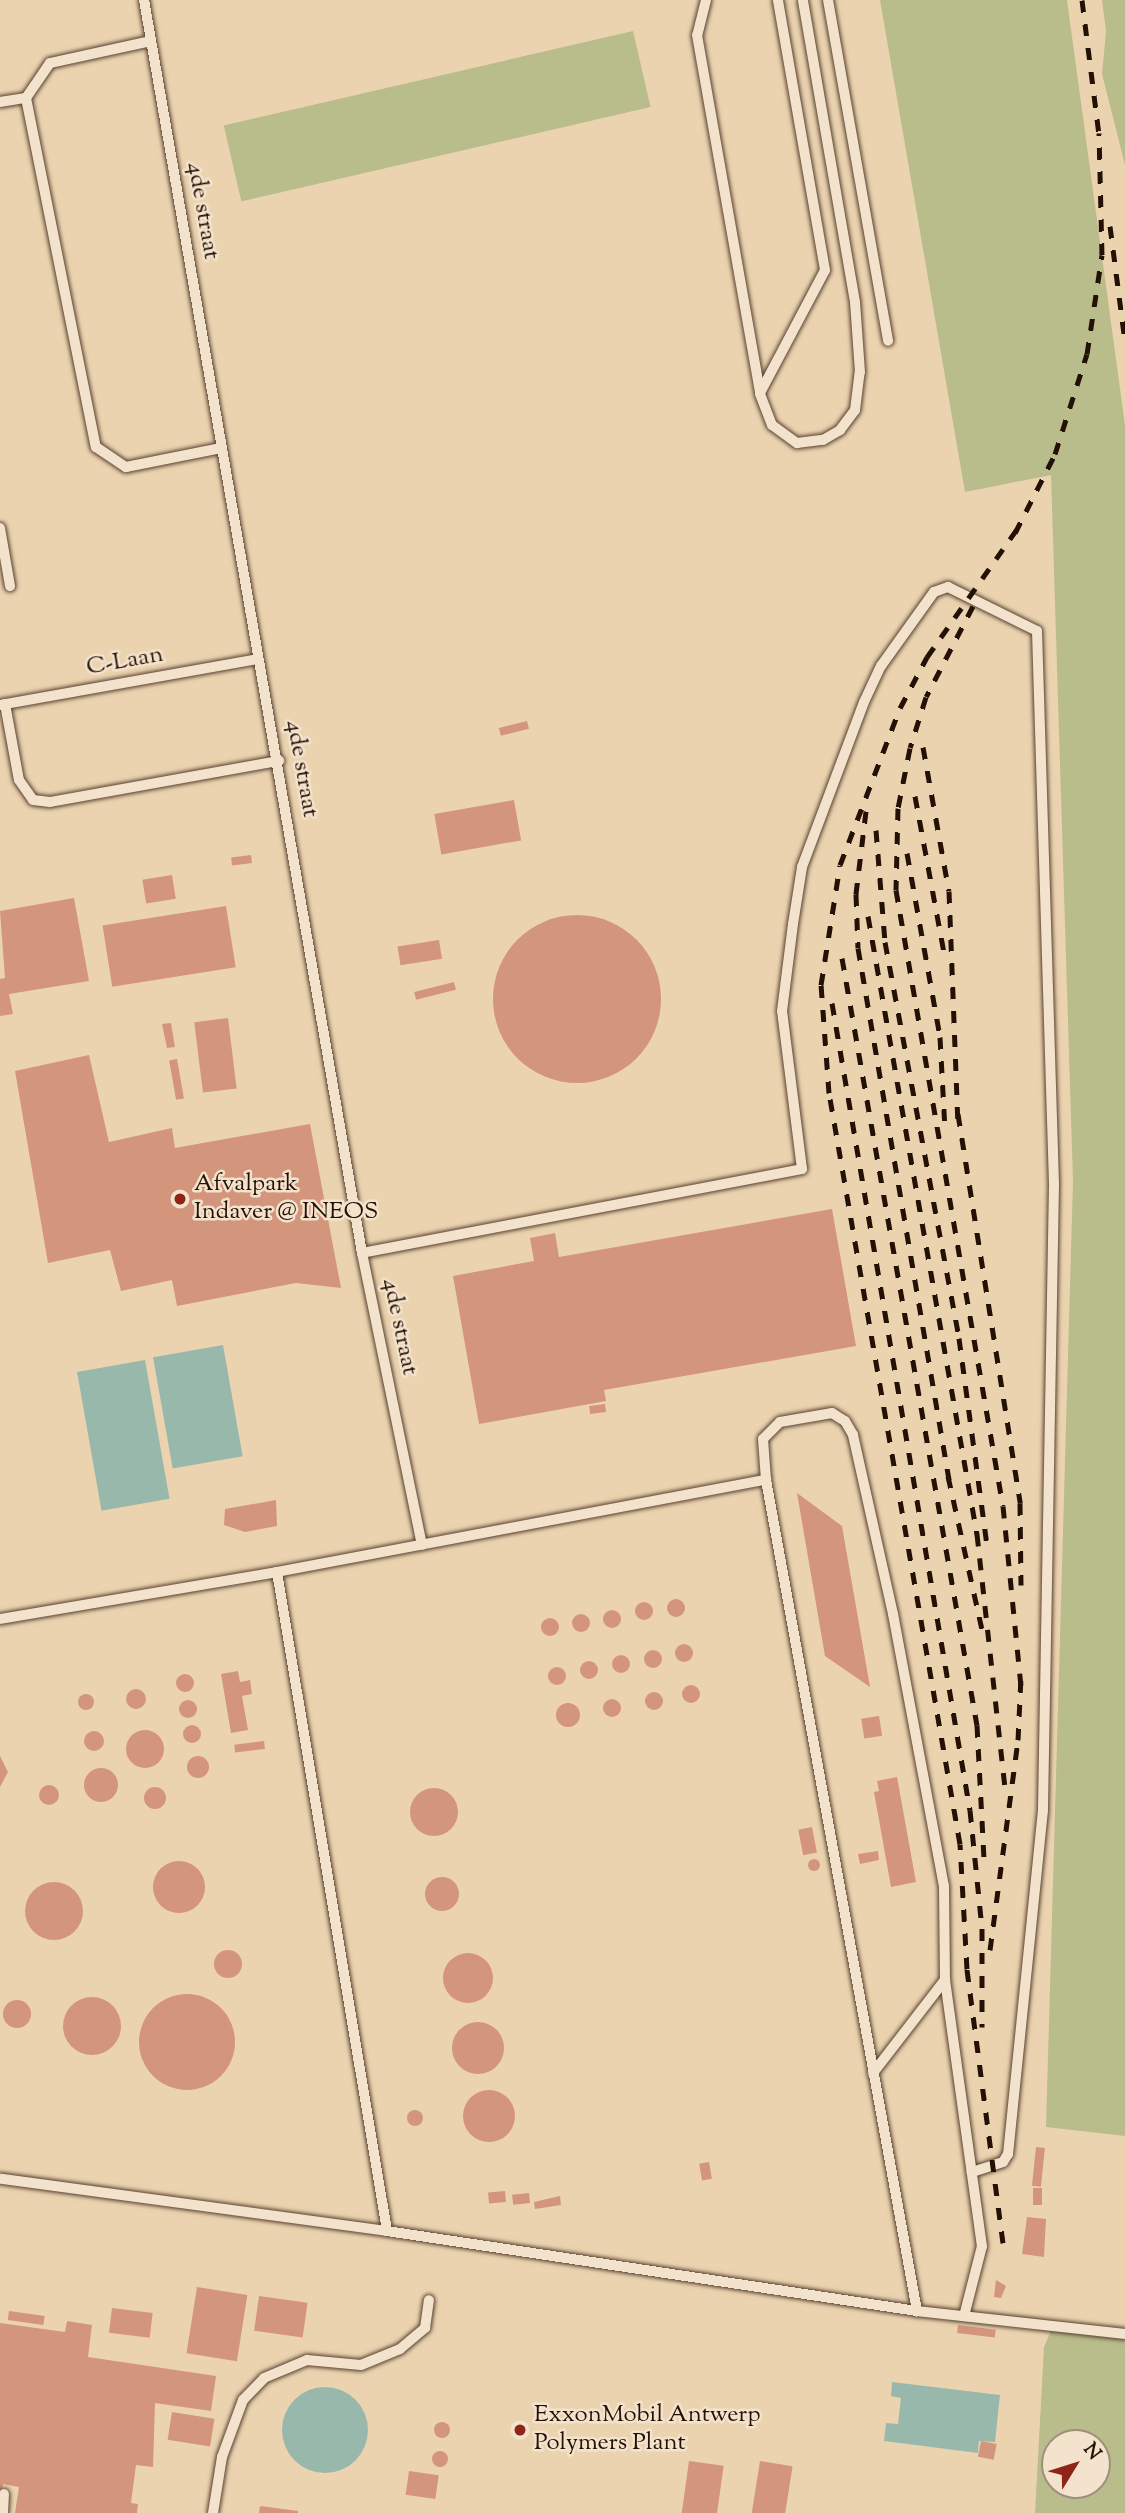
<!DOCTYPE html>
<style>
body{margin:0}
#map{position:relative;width:1125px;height:2513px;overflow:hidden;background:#ecd3b0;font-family:"Sorts Mill Goudy",serif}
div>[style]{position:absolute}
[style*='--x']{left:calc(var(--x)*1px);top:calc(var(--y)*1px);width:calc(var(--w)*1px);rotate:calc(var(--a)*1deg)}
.green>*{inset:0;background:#b9bc8b;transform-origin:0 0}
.water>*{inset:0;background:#99b8ac;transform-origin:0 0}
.round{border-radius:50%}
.building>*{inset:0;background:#d4957d;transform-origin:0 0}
.roads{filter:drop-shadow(0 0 2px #564230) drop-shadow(0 0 2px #564230)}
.service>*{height:10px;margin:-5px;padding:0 5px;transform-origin:5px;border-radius:5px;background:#f3e2cc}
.rail>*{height:5px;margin-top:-2.5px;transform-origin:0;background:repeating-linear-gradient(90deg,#241106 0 12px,transparent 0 24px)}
.dots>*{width:19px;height:19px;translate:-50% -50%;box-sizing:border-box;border:4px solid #f3e2cc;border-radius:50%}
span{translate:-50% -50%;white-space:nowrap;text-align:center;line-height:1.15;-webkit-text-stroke:5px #f3e2cc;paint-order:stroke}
.street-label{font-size:24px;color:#241106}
.poi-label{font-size:24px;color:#241106}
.left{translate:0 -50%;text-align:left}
.north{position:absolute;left:1041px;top:2429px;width:70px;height:70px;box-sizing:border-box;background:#f3e2cc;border:2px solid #a08e7d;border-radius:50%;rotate:52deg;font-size:19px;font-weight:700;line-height:28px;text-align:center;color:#241106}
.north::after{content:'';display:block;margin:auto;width:24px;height:32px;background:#8f2418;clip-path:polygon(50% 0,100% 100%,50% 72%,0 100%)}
</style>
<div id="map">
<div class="green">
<div style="clip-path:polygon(880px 0,1067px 0,1125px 425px,1125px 2136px,1046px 2127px,1073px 1181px,1051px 475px,965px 492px)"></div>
<div style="clip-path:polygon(1102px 0,1125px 0,1125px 165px,1102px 74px,1106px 31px)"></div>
<div style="left:633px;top:31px;width:78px;height:420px;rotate:77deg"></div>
<div style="clip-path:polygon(evenodd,1053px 2326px,1125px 2334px,1125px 2513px,1035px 2513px,1044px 2347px,1053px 2326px,1055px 2443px,1097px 2443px,1097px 2485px,1055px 2485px,1055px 2443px)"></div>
</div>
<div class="water">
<div style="left:223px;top:1345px;width:113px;height:71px;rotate:80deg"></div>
<div style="left:145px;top:1360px;width:141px;height:69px;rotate:80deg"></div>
<div style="clip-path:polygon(892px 2382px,1000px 2395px,995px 2442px,979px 2441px,978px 2453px,884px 2441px,886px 2423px,898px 2424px,901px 2398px,891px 2396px)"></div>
<div class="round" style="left:282px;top:2387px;width:86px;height:86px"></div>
</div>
<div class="building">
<div style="left:527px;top:721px;width:8px;height:29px;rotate:76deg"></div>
<div style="left:514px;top:800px;width:41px;height:81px;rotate:80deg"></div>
<div style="left:251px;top:855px;width:8px;height:20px;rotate:83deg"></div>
<div style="left:172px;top:875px;width:24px;height:30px;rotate:81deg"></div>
<div style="clip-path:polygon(74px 898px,89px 981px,9px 994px,13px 1014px,0 1016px,0 979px,5px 978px,0 911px)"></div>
<div style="left:226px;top:906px;width:62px;height:125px;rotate:81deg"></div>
<div class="round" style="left:493px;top:915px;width:168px;height:168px"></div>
<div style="left:439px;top:940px;width:19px;height:42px;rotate:81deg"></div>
<div style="left:454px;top:982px;width:8px;height:41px;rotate:76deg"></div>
<div style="left:228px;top:1018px;width:71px;height:34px;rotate:83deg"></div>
<div style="clip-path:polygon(171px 1023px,175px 1047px,167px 1048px,162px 1024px)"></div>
<div style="clip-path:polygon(89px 1055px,109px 1142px,172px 1128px,175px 1148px,310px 1124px,341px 1288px,296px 1283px,177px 1306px,172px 1280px,121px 1291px,110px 1250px,48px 1263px,15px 1071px)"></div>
<div style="left:177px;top:1059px;width:40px;height:8px;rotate:80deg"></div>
<div style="clip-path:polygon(832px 1209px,856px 1346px,604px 1390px,606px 1401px,479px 1424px,453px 1276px,534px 1261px,530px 1238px,555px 1233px,559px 1257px)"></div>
<div style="left:605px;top:1404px;width:8px;height:16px;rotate:83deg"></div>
<div style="clip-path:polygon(797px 1493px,842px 1526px,870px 1687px,825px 1656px)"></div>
<div style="clip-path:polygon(276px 1500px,277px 1526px,245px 1532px,224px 1525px,225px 1509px)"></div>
<div class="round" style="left:667px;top:1599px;width:18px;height:18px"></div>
<div class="round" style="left:635px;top:1602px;width:18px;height:18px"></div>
<div class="round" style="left:603px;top:1610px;width:18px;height:18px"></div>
<div class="round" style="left:572px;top:1614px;width:18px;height:18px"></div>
<div class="round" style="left:541px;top:1618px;width:18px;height:18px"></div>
<div class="round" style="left:675px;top:1644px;width:18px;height:18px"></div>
<div class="round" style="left:644px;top:1650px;width:18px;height:18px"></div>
<div class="round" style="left:612px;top:1655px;width:18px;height:18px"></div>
<div class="round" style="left:580px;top:1661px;width:18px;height:18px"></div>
<div class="round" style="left:548px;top:1667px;width:18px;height:18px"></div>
<div style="clip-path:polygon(238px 1671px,240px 1682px,250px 1680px,252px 1694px,242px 1696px,248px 1730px,231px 1733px,221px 1674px)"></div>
<div class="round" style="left:176px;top:1674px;width:18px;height:18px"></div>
<div class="round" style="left:682px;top:1685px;width:18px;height:18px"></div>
<div class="round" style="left:126px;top:1689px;width:20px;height:20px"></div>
<div class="round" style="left:645px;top:1692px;width:18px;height:18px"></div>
<div class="round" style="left:78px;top:1694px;width:16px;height:16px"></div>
<div class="round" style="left:603px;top:1699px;width:18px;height:18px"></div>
<div class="round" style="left:179px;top:1700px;width:18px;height:18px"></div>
<div class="round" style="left:556px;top:1703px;width:24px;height:24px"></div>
<div style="left:879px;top:1716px;width:20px;height:18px;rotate:81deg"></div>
<div class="round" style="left:183px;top:1725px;width:18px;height:18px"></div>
<div class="round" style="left:126px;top:1730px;width:38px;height:38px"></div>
<div class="round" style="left:84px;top:1731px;width:20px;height:20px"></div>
<div style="left:264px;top:1741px;width:8px;height:30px;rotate:83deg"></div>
<div class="round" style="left:187px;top:1756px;width:22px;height:22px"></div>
<div style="clip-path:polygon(0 1756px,8px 1772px,0 1787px)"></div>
<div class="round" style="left:84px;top:1768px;width:34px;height:34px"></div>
<div style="clip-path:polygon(897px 1777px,916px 1882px,891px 1887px,874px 1792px,879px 1791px,877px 1781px)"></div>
<div class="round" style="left:39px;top:1785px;width:20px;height:20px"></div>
<div class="round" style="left:144px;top:1787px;width:22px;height:22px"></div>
<div class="round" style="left:410px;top:1788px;width:48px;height:48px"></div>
<div style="left:812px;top:1827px;width:26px;height:14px;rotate:79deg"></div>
<div style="clip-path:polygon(878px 1851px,879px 1860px,860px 1864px,858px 1854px)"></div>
<div class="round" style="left:808px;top:1859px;width:12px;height:12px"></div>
<div class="round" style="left:153px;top:1861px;width:52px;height:52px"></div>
<div class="round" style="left:425px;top:1877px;width:34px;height:34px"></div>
<div class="round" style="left:25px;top:1882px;width:58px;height:58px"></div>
<div class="round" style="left:214px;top:1950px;width:28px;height:28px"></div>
<div class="round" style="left:443px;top:1953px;width:50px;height:50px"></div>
<div class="round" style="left:139px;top:1994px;width:96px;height:96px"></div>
<div class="round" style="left:63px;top:1997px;width:58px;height:58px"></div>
<div class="round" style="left:3px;top:2000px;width:28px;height:28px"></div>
<div class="round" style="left:452px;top:2022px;width:52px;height:52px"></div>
<div class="round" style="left:463px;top:2090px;width:52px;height:52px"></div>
<div class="round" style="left:407px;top:2110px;width:16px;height:16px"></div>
<div style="left:1036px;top:2147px;width:9px;height:39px;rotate:6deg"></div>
<div style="left:709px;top:2162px;width:17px;height:10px;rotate:80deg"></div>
<div style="left:1033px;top:2188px;width:9px;height:17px"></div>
<div style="left:505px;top:2191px;width:11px;height:17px;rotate:85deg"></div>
<div style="left:529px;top:2193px;width:10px;height:17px;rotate:84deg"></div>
<div style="clip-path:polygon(560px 2196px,561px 2205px,535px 2209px,534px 2202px)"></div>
<div style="clip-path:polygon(1027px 2217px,1046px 2219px,1044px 2257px,1022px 2254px)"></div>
<div style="clip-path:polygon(996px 2280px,1006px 2286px,1001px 2298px,994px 2297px)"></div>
<div style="left:197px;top:2287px;width:51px;height:67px;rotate:9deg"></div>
<div style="left:259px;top:2296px;width:49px;height:35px;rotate:8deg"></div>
<div style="left:112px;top:2308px;width:41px;height:25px;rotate:7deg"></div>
<div style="left:9px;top:2311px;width:36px;height:9px;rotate:8deg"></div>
<div style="clip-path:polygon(67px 2321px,92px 2325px,88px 2357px,216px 2376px,211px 2411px,155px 2403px,153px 2467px,136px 2465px,131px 2503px,138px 2504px,137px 2513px,15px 2513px,19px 2487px,3px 2484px,0 2497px,0 2323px,65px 2332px)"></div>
<div style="left:958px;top:2325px;width:38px;height:8px;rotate:7deg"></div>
<div style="left:172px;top:2412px;width:43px;height:28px;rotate:9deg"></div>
<div class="round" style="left:434px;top:2422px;width:16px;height:16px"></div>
<div style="left:981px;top:2441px;width:16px;height:16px;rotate:11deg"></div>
<div class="round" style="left:432px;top:2451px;width:16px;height:16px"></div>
<div style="left:689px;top:2461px;width:35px;height:53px;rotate:8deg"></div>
<div style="left:760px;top:2461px;width:33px;height:53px;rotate:9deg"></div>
<div style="left:409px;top:2471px;width:30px;height:24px;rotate:8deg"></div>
<div style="clip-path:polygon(260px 2506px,298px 2511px,298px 2513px,259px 2513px)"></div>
</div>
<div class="roads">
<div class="service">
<div style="--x:144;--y:0;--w:1272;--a:80.13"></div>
<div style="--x:362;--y:1253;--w:298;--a:78.4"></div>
<div style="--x:706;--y:0;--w:36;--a:104"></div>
<div style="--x:697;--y:35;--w:364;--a:80"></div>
<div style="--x:760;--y:394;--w:33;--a:69"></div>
<div style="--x:772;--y:425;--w:31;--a:36"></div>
<div style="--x:797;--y:443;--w:26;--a:-7"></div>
<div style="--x:823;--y:440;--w:20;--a:-30"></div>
<div style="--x:840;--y:430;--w:25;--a:-53"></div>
<div style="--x:855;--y:410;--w:38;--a:-83"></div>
<div style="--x:860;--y:372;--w:70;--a:-94.1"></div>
<div style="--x:855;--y:302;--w:306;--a:-99.8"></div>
<div style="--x:828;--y:0;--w:346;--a:80"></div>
<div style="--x:26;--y:98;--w:356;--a:78.7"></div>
<div style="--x:96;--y:447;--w:36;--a:34"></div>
<div style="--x:126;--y:467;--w:97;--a:-11.3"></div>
<div style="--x:0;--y:102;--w:26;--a:-9"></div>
<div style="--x:26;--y:98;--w:42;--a:-55.6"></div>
<div style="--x:50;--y:63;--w:103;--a:-12.3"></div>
<div style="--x:760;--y:393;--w:139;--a:-62.1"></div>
<div style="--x:825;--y:270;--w:274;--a:-99.9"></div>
<div style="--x:0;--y:528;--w:59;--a:80.2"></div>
<div style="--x:5;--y:704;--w:77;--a:79.6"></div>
<div style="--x:19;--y:780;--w:24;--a:55"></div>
<div style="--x:33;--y:800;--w:17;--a:7"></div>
<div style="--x:50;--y:802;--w:233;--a:-10.2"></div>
<div style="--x:0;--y:705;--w:262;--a:-10.1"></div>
<div style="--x:362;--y:1253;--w:448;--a:-10.8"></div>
<div style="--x:802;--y:1169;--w:159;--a:-97.2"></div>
<div style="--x:782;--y:1011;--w:88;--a:-82.8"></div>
<div style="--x:793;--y:924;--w:58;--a:-81"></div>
<div style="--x:802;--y:867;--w:176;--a:-69.4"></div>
<div style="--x:864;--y:702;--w:40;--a:-65"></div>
<div style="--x:881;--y:666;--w:91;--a:-54.4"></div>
<div style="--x:934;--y:592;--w:15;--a:-20"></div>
<div style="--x:948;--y:587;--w:99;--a:26.3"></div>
<div style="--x:1037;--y:631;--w:553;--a:88.24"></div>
<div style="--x:1054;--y:1184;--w:626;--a:91.01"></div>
<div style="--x:1043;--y:1810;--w:346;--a:95.8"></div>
<div style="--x:1008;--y:2154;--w:9;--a:122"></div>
<div style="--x:1003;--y:2162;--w:33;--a:162"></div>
<div style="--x:766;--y:1480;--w:41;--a:-94.2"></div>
<div style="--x:763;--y:1439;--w:24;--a:-45"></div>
<div style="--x:780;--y:1422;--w:53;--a:-9.8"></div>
<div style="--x:832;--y:1413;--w:15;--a:32"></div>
<div style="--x:845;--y:1421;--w:16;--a:60"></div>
<div style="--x:853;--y:1435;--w:183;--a:77.4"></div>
<div style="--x:893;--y:1614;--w:277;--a:79.4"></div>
<div style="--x:944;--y:1886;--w:94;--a:89.4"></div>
<div style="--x:277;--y:1572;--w:498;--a:-10.7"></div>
<div style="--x:766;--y:1480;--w:845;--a:79.7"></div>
<div style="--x:917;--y:2311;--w:536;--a:-171.42"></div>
<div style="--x:0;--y:1619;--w:281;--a:-9.6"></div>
<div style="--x:277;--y:1572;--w:668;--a:80.52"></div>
<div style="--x:387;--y:2231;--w:390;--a:-172.3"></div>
<div style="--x:873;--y:2073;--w:118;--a:-52.3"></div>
<div style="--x:945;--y:1980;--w:269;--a:82.1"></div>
<div style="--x:982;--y:2246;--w:72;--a:104.4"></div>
<div style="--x:917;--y:2311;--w:209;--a:6.3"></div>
<div style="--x:3;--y:2513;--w:19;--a:-87"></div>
<div style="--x:213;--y:2513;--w:57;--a:-80.9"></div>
<div style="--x:222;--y:2457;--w:61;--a:-69.8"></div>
<div style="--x:243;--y:2400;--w:30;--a:-46"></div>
<div style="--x:264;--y:2378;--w:47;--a:-22.7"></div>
<div style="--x:307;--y:2360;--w:54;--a:5.3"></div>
<div style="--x:361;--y:2365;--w:42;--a:-22.3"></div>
<div style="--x:400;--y:2349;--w:33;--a:-40"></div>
<div style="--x:425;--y:2328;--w:28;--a:-82"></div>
</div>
</div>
<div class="rail">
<div style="--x:1082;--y:0;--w:143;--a:82.8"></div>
<div style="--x:1110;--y:226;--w:117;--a:82.6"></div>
<div style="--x:1015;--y:533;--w:89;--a:-63.1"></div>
<div style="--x:1055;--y:454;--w:105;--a:-72.3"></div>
<div style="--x:1087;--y:354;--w:100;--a:-81.4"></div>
<div style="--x:1102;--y:255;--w:122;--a:-91.4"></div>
<div style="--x:973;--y:606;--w:102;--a:117.3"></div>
<div style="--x:926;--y:697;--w:53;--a:107.4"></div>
<div style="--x:910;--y:748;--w:61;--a:101.3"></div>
<div style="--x:898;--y:808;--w:82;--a:91.4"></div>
<div style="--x:896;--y:890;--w:625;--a:80.15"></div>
<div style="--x:1003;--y:1506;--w:181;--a:84.3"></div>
<div style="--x:923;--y:747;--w:146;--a:79.8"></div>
<div style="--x:949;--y:891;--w:231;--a:87.8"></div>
<div style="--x:915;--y:796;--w:159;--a:79.5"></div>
<div style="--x:866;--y:811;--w:84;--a:96.9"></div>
<div style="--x:856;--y:894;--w:54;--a:87.9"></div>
<div style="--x:858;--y:948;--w:545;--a:80.28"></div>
<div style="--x:876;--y:830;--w:112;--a:85.4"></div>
<div style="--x:885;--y:942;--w:403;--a:79.4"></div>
<div style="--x:959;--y:1338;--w:208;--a:82.3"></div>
<div style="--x:907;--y:853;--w:187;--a:79.8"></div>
<div style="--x:940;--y:1037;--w:93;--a:86.9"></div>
<div style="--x:868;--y:916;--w:628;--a:80"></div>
<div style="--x:977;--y:1534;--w:255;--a:83.7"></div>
<div style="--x:842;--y:958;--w:779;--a:80.02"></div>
<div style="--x:977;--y:1725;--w:133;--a:87"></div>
<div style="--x:832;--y:1003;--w:819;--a:80.3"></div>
<div style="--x:970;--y:1810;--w:119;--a:84.2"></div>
<div style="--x:982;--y:1928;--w:99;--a:90"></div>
<div style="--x:958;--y:1114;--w:394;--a:80.9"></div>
<div style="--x:1020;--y:1503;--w:82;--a:89.3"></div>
<div style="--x:948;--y:1476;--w:157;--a:77.5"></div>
<div style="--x:990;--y:1950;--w:212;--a:-82.4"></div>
<div style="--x:1018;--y:1740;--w:64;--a:-87.3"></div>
<div style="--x:1003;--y:2243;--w:276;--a:-97.5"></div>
<div style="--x:967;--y:1969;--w:125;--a:-93.2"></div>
<div style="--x:960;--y:1844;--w:762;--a:-99.89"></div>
<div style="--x:829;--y:1093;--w:108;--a:-94.2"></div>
<div style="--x:821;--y:985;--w:121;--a:-81"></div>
<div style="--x:840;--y:865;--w:168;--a:-69.1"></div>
<div style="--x:900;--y:708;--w:58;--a:-62.1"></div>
<div style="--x:927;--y:657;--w:160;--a:-54.9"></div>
</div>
<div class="dots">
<div style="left:180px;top:1199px;background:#8f2418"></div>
<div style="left:520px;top:2430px;background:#8f2418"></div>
</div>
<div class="street-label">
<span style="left:202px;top:211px;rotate:80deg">4de straat</span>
<span style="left:125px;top:662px;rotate:-10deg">C-Laan</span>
<span style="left:301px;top:769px;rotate:80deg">4de straat</span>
<span style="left:399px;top:1327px;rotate:78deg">4de straat</span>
</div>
<div class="poi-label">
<span class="left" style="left:194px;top:1199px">Afvalpark<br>Indaver @ INEOS</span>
<span class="left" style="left:534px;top:2430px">ExxonMobil Antwerp<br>Polymers Plant</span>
</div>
<div class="north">N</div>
</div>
